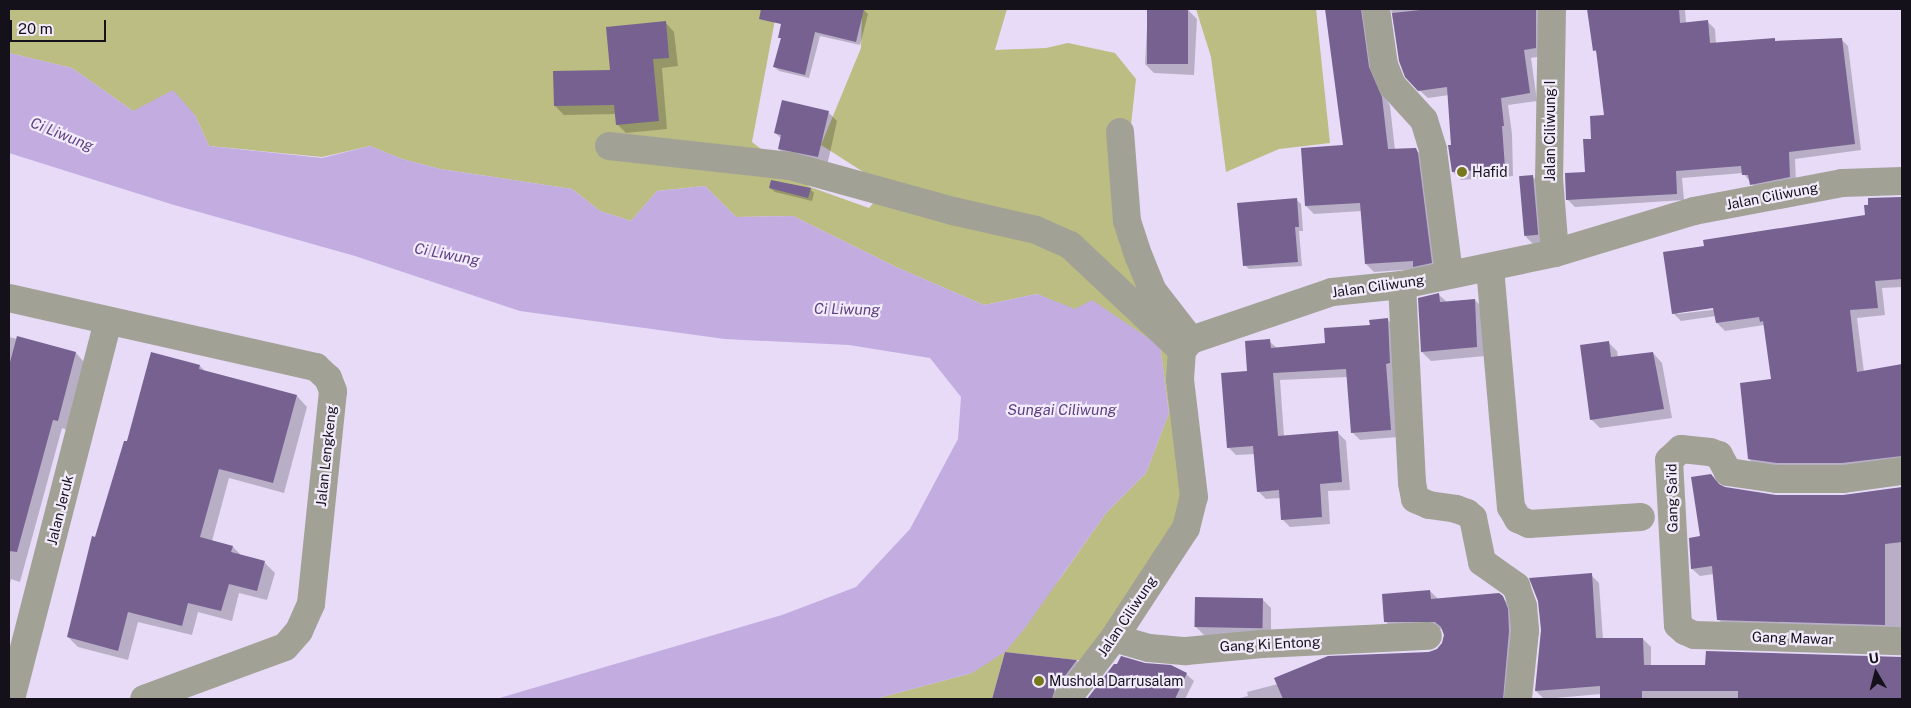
<!DOCTYPE html>
<style>
body{margin:0}
#map{position:relative;width:1911px;height:708px;overflow:hidden;background:#e7dbf8;font-family:"Public Sans",sans-serif}
div>[style]{position:absolute}
[style*='--x']{left:calc(var(--x)*1px);top:calc(var(--y)*1px);width:calc(var(--w)*1px);rotate:calc(var(--a)*1deg)}
.green>*{inset:0;background:#bcbd83}
.water>*{inset:0;background:#c2ace0}
.shadow>*{inset:0;background:#0003}
.building>*{inset:0;background:#766190;transform-origin:0 0}
.minor>*{height:28px;margin:-14px;padding:0 14px;transform-origin:14px;border-radius:14px;background:#a1a295}
.dots>*{width:14px;height:14px;translate:-50% -50%;box-sizing:border-box;border:2px solid #f2ebfc;border-radius:50%}
span{translate:-50% -50%;white-space:nowrap;text-align:center;line-height:1.15;-webkit-text-stroke:4.5px #f2ebfc;paint-order:stroke}
.street-label{font-size:14px;color:#15111b}
.poi-label{font-size:14px;color:#15111b}
.left{translate:0 -50%;text-align:left}
.water-label{font-size:15px;color:#604182;font-style:italic}
.frame{position:absolute;inset:0;border:10px solid #15111b;pointer-events:none}
.north{position:absolute;left:1851px;top:648px;width:50px;height:50px;-webkit-text-stroke:4px #f2ebfc;paint-order:stroke;rotate:352deg;font-size:14px;font-weight:700;line-height:20px;text-align:center;color:#15111b}
.north::after{content:'';display:block;margin:auto;width:18px;height:22px;background:#15111b;clip-path:polygon(50% 0,100% 100%,50% 72%,0 100%)}
.scale{position:absolute;left:10px;top:20px;width:96px;height:22px;box-sizing:border-box;border:2px solid #15111b;border-top:0;padding-left:6px;font-size:15px;line-height:18px;white-space:nowrap;color:#15111b;-webkit-text-stroke:4px #f2ebfc;paint-order:stroke}
</style>
<div id="map">
<div class="green">
<div style="clip-path:polygon(9px 9px,777px 9px,752px 142px,810px 187px,869px 208px,887px 187px,821px 145px,861px 48px,862px 9px,1007px 9px,995px 50px,1046px 48px,1068px 43px,1115px 53px,1136px 79px,1130px 134px,1127px 221px,1191px 340px,1194px 497px,1095px 662px,1005px 652px,992px 699px,875px 699px,972px 673px,1059px 580px,1106px 513px,1146px 473px,1169px 413px,1160px 346px,1037px 294px,984px 305px,896px 267px,793px 216px,736px 217px,705px 186px,657px 191px,631px 221px,600px 211px,572px 189px,440px 169px,402px 159px,370px 146px,322px 157px,209px 146px,195px 115px,133px 111px,72px 68px,9px 53px)"></div>
<div style="clip-path:polygon(1196px 9px,1316px 9px,1330px 143px,1279px 149px,1226px 172px,1211px 57px)"></div>
</div>
<div class="water">
<div style="clip-path:polygon(9px 53px,72px 68px,133px 111px,173px 90px,195px 115px,209px 146px,322px 158px,370px 146px,402px 159px,440px 169px,572px 189px,600px 211px,631px 221px,657px 191px,705px 186px,736px 217px,793px 216px,896px 267px,984px 305px,1037px 294px,1075px 309px,1092px 300px,1160px 346px,1169px 413px,1146px 473px,1106px 513px,1025px 628px,1005px 652px,972px 673px,875px 699px,496px 699px,782px 615px,856px 587px,910px 529px,958px 439px,961px 397px,930px 358px,849px 345px,725px 339px,520px 311px,355px 256px,174px 205px,9px 153px)"></div>
</div>
<div class="shadow">
<div style="clip-path:polygon(787px 9px,864px 10px,868px 14px,860px 45px,820px 36px,809px 78px,779px 71px,775px 67px)"></div>
<div style="clip-path:polygon(1148px 9px,1188px 10px,1197px 19px,1194px 75px,1154px 73px,1145px 64px)"></div>
<div style="clip-path:polygon(1326px 9px,1371px 9px,1376px 77px,1390px 106px,1395px 150px,1415px 149px,1424px 157px,1439px 271px,1417px 269px,1374px 272px,1366px 264px,1362px 211px,1314px 214px,1306px 206px,1345px 146px)"></div>
<div style="clip-path:polygon(1391px 9px,1547px 9px,1543px 56px,1531px 58px,1537px 101px,1508px 105px,1512px 134px,1513px 176px,1461px 180px,1453px 172px,1449px 95px,1428px 98px,1419px 90px,1400px 61px)"></div>
<div style="clip-path:polygon(1589px 9px,1685px 9px,1686px 23px,1708px 22px,1715px 29px,1716px 44px,1774px 40px,1777px 42px,1841px 39px,1848px 46px,1861px 150px,1795px 159px,1796px 184px,1758px 191px,1743px 173px,1682px 178px,1684px 200px,1575px 207px,1568px 200px,1586px 173px,1593px 140px,1605px 116px,1598px 54px,1594px 50px)"></div>
<div style="clip-path:polygon(665px 22px,674px 32px,678px 66px,662px 68px,667px 129px,626px 133px,617px 124px,616px 114px,564px 115px,555px 106px,611px 71px)"></div>
<div style="clip-path:polygon(828px 112px,837px 121px,827px 166px,789px 158px,779px 149px,782px 139px,775px 133px)"></div>
<div style="clip-path:polygon(1533px 177px,1542px 186px,1546px 243px,1535px 246px,1526px 237px)"></div>
<div style="clip-path:polygon(770px 188px,810px 189px,814px 193px,812px 201px,775px 192px)"></div>
<div style="clip-path:polygon(evenodd,1902px 198px,1902px 287px,1882px 288px,1885px 315px,1857px 318px,1864px 372px,1902px 365px,1902px 464px,1851px 471px,1757px 467px,1749px 459px,1773px 380px,1764px 325px,1725px 331px,1717px 323px,1716px 316px,1681px 321px,1673px 313px,1705px 247px,1867px 216px,1869px 199px,1902px 198px,1719px 306px,1720px 309px,1678px 314px,1678px 312px,1719px 306px)"></div>
<div style="clip-path:polygon(1296px 199px,1301px 204px,1303px 231px,1299px 231px,1302px 266px,1249px 269px,1245px 265px)"></div>
<div style="clip-path:polygon(1439px 295px,1447px 302px,1475px 300px,1484px 309px,1485px 356px,1431px 361px,1422px 352px)"></div>
<div style="clip-path:polygon(1388px 320px,1396px 328px,1399px 437px,1360px 440px,1352px 432px,1348px 377px,1280px 380px,1284px 436px,1338px 433px,1346px 441px,1350px 490px,1328px 491px,1330px 524px,1290px 527px,1282px 519px,1281px 498px,1266px 499px,1258px 491px,1255px 454px,1236px 455px,1228px 447px,1249px 372px,1269px 341px,1277px 348px,1326px 344px)"></div>
<div style="clip-path:polygon(9px 337px,76px 353px,84px 362px,67px 430px,62px 428px,20px 582px,11px 579px,9px 588px)"></div>
<div style="clip-path:polygon(1608px 342px,1617px 351px,1618px 357px,1653px 353px,1662px 363px,1672px 418px,1600px 428px,1591px 419px)"></div>
<div style="clip-path:polygon(200px 366px,206px 372px,297px 396px,307px 407px,284px 493px,229px 478px,212px 541px,233px 547px,242px 556px,264px 562px,275px 573px,267px 600px,239px 593px,232px 621px,198px 612px,192px 635px,138px 622px,128px 660px,78px 647px,68px 637px,96px 538px,128px 443px)"></div>
<div style="clip-path:polygon(1711px 476px,1722px 487px,1774px 496px,1843px 496px,1902px 488px,1902px 633px,1726px 627px,1718px 619px,1714px 574px,1700px 576px,1692px 569px,1701px 537px)"></div>
<div style="clip-path:polygon(1591px 575px,1599px 583px,1603px 639px,1643px 639px,1651px 647px,1651px 666px,1706px 666px,1707px 652px,1902px 658px,1902px 699px,1601px 699px,1601px 694px,1544px 699px,1536px 691px)"></div>
<div style="clip-path:polygon(1430px 591px,1438px 599px,1502px 597px,1510px 605px,1515px 618px,1510px 699px,1236px 699px,1248px 696px,1247px 692px,1278px 684px,1438px 650px,1443px 643px,1445px 635px,1443px 629px,1393px 629px,1386px 622px)"></div>
<div style="clip-path:polygon(1262px 599px,1271px 608px,1271px 636px,1204px 635px,1195px 626px)"></div>
<div style="clip-path:polygon(1006px 653px,1077px 661px,1084px 668px,1062px 699px,994px 699px)"></div>
<div style="clip-path:polygon(1114px 665px,1186px 674px,1194px 681px,1185px 699px,1088px 699px)"></div>
</div>
<div class="building">
<div style="clip-path:polygon(761px 9px,864px 9px,856px 42px,815px 32px,805px 75px,773px 67px,781px 38px,778px 38px,781px 24px,759px 19px)"></div>
<div style="left:1147px;top:9px;width:41px;height:55px"></div>
<div style="clip-path:polygon(1325px 9px,1361px 9px,1369px 67px,1382px 97px,1388px 149px,1416px 148px,1418px 153px,1432px 263px,1413px 267px,1413px 261px,1365px 264px,1360px 203px,1305px 206px,1301px 148px,1343px 145px)"></div>
<div style="clip-path:polygon(1430px 9px,1536px 9px,1536px 48px,1524px 50px,1530px 93px,1501px 98px,1504px 126px,1502px 126px,1505px 168px,1452px 172px,1448px 145px,1451px 145px,1447px 87px,1418px 91px,1405px 77px,1399px 61px,1392px 13px)"></div>
<div style="clip-path:polygon(1587px 9px,1679px 9px,1680px 23px,1708px 20px,1710px 43px,1775px 38px,1775px 41px,1842px 38px,1855px 144px,1789px 152px,1790px 177px,1750px 185px,1748px 175px,1742px 175px,1741px 166px,1676px 171px,1677px 194px,1566px 200px,1565px 173px,1585px 172px,1583px 139px,1591px 139px,1590px 116px,1604px 115px,1596px 50px,1593px 51px)"></div>
<div style="clip-path:polygon(666px 21px,669px 58px,653px 59px,659px 121px,616px 125px,614px 105px,554px 106px,553px 71px,610px 70px,606px 27px)"></div>
<div style="clip-path:polygon(782px 100px,829px 111px,818px 157px,778px 149px,781px 135px,774px 133px)"></div>
<div style="left:1533px;top:175px;width:60px;height:14px;rotate:85deg"></div>
<div style="clip-path:polygon(771px 180px,811px 188px,808px 198px,769px 188px)"></div>
<div style="clip-path:polygon(1902px 197px,1902px 279px,1875px 281px,1878px 308px,1850px 310px,1857px 372px,1902px 364px,1902px 456px,1842px 463px,1777px 463px,1748px 459px,1740px 383px,1771px 379px,1763px 321px,1760px 322px,1759px 317px,1716px 323px,1713px 308px,1672px 314px,1663px 252px,1704px 246px,1703px 240px,1865px 215px,1864px 205px,1868px 205px,1868px 198px)"></div>
<div style="clip-path:polygon(1297px 198px,1299px 227px,1295px 227px,1298px 262px,1243px 266px,1237px 203px)"></div>
<div style="clip-path:polygon(1439px 293px,1440px 302px,1475px 299px,1477px 347px,1421px 352px,1418px 298px)"></div>
<div style="clip-path:polygon(1388px 318px,1390px 363px,1386px 364px,1391px 430px,1351px 433px,1346px 369px,1273px 373px,1278px 436px,1338px 431px,1342px 482px,1320px 484px,1322px 517px,1281px 520px,1279px 490px,1257px 492px,1253px 446px,1227px 448px,1221px 373px,1247px 371px,1245px 341px,1270px 339px,1271px 348px,1325px 343px,1324px 328px,1370px 325px,1369px 320px)"></div>
<div style="clip-path:polygon(17px 336px,76px 352px,58px 421px,53px 420px,17px 552px,9px 551px,9px 366px)"></div>
<div style="clip-path:polygon(1609px 341px,1611px 357px,1653px 352px,1664px 409px,1590px 420px,1580px 345px)"></div>
<div style="clip-path:polygon(151px 352px,200px 365px,199px 369px,297px 395px,273px 483px,219px 469px,200px 537px,233px 546px,231px 552px,265px 561px,257px 591px,229px 584px,221px 611px,188px 603px,182px 626px,128px 612px,118px 651px,67px 637px,92px 536px,95px 537px,124px 441px,127px 441px)"></div>
<div style="clip-path:polygon(1711px 474px,1719px 484px,1725px 487px,1776px 495px,1843px 495px,1902px 487px,1902px 542px,1885px 544px,1885px 625px,1717px 620px,1712px 566px,1691px 569px,1689px 538px,1700px 536px,1691px 477px)"></div>
<div style="clip-path:polygon(1592px 573px,1596px 638px,1643px 638px,1644px 665px,1705px 665px,1706px 651px,1902px 657px,1902px 699px,1738px 699px,1738px 691px,1642px 691px,1642px 699px,1600px 699px,1600px 686px,1535px 691px,1541px 630px,1538px 601px,1529px 578px)"></div>
<div style="clip-path:polygon(1430px 590px,1431px 599px,1499px 593px,1503px 596px,1508px 609px,1509px 631px,1503px 699px,1283px 699px,1274px 678px,1328px 656px,1429px 652px,1437px 649px,1442px 643px,1444px 635px,1441px 627px,1435px 622px,1384px 622px,1382px 594px)"></div>
<div style="left:1195px;top:597px;width:68px;height:30px;rotate:1deg"></div>
<div style="clip-path:polygon(1005px 652px,1077px 660px,1055px 689px,1052px 699px,992px 699px)"></div>
<div style="clip-path:polygon(1121px 656px,1145px 663px,1171px 665px,1187px 673px,1175px 699px,1087px 699px,1114px 664px,1117px 664px)"></div>
</div>
<div class="minor">
<div style="--x:1376;--y:9;--w:57;--a:81.9"></div>
<div style="--x:1384;--y:65;--w:22;--a:68"></div>
<div style="--x:1392;--y:85;--w:47;--a:47.6"></div>
<div style="--x:1424;--y:120;--w:31;--a:73"></div>
<div style="--x:1433;--y:150;--w:125;--a:82.6"></div>
<div style="--x:1552;--y:9;--w:169;--a:91"></div>
<div style="--x:1549;--y:178;--w:75;--a:85.4"></div>
<div style="--x:1120;--y:132;--w:89;--a:85.5"></div>
<div style="--x:1127;--y:221;--w:38;--a:72"></div>
<div style="--x:1139;--y:257;--w:37;--a:68"></div>
<div style="--x:1153;--y:291;--w:62;--a:52.2"></div>
<div style="--x:609;--y:146;--w:182;--a:6.3"></div>
<div style="--x:790;--y:166;--w:169;--a:15.4"></div>
<div style="--x:953;--y:211;--w:85;--a:12.9"></div>
<div style="--x:1036;--y:230;--w:37;--a:24"></div>
<div style="--x:1070;--y:245;--w:154;--a:43.2"></div>
<div style="--x:1490;--y:268;--w:240;--a:85"></div>
<div style="--x:1511;--y:507;--w:14;--a:60"></div>
<div style="--x:1518;--y:519;--w:12;--a:24"></div>
<div style="--x:1529;--y:524;--w:112;--a:-3.6"></div>
<div style="--x:1402;--y:285;--w:198;--a:87.1"></div>
<div style="--x:1412;--y:483;--w:16;--a:79"></div>
<div style="--x:1415;--y:499;--w:15;--a:23"></div>
<div style="--x:1429;--y:505;--w:27;--a:8"></div>
<div style="--x:1456;--y:509;--w:12;--a:20"></div>
<div style="--x:1467;--y:513;--w:8;--a:40"></div>
<div style="--x:1473;--y:518;--w:45;--a:78.4"></div>
<div style="--x:1482;--y:562;--w:42;--a:35.2"></div>
<div style="--x:1516;--y:586;--w:21;--a:71"></div>
<div style="--x:1523;--y:606;--w:25;--a:85"></div>
<div style="--x:1525;--y:631;--w:68;--a:95.9"></div>
<div style="--x:9;--y:298;--w:315;--a:12.7"></div>
<div style="--x:316;--y:367;--w:16;--a:43"></div>
<div style="--x:328;--y:378;--w:14;--a:69"></div>
<div style="--x:333;--y:391;--w:214;--a:95.9"></div>
<div style="--x:311;--y:604;--w:30;--a:114"></div>
<div style="--x:299;--y:631;--w:21;--a:131"></div>
<div style="--x:285;--y:647;--w:150;--a:159.8"></div>
<div style="--x:1902;--y:471;--w:60;--a:172.3"></div>
<div style="--x:1843;--y:479;--w:67;--a:180"></div>
<div style="--x:1776;--y:479;--w:49;--a:-171.7"></div>
<div style="--x:1728;--y:472;--w:19;--a:-118"></div>
<div style="--x:1719;--y:455;--w:9;--a:-162"></div>
<div style="--x:1710;--y:452;--w:29;--a:-174"></div>
<div style="--x:1681;--y:449;--w:16;--a:137"></div>
<div style="--x:1669;--y:460;--w:165;--a:86.9"></div>
<div style="--x:1678;--y:625;--w:9;--a:41"></div>
<div style="--x:1685;--y:631;--w:10;--a:24"></div>
<div style="--x:1694;--y:635;--w:208;--a:1.7"></div>
<div style="--x:1114;--y:638;--w:36;--a:16"></div>
<div style="--x:1149;--y:648;--w:37;--a:5"></div>
<div style="--x:1186;--y:651;--w:76;--a:-5.3"></div>
<div style="--x:1262;--y:644;--w:166;--a:-2.8"></div>
<div style="--x:11;--y:699;--w:390;--a:-75.6"></div>
<div style="--x:1067;--y:699;--w:77;--a:-52.4"></div>
<div style="--x:1114;--y:638;--w:131;--a:-56.8"></div>
<div style="--x:1186;--y:528;--w:32;--a:-76"></div>
<div style="--x:1194;--y:497;--w:119;--a:-96.8"></div>
<div style="--x:1180;--y:379;--w:29;--a:-86"></div>
<div style="--x:1182;--y:350;--w:13;--a:-48"></div>
<div style="--x:1191;--y:340;--w:149;--a:-18.8"></div>
<div style="--x:1332;--y:292;--w:70;--a:-5.7"></div>
<div style="--x:1402;--y:285;--w:156;--a:-11.8"></div>
<div style="--x:1555;--y:253;--w:145;--a:-16.8"></div>
<div style="--x:1694;--y:211;--w:151;--a:-10.7"></div>
<div style="--x:1842;--y:183;--w:60;--a:-1.9"></div>
</div>
<div class="dots">
<div style="left:1462px;top:172px;background:#78781e"></div>
<div style="left:1039px;top:681px;background:#78781e"></div>
</div>
<div class="street-label">
<span style="left:1550px;top:131px;rotate:-90deg">Jalan Ciliwung I</span>
<span style="left:1772px;top:196px;rotate:-11deg">Jalan Ciliwung</span>
<span style="left:1378px;top:286px;rotate:-8deg">Jalan Ciliwung</span>
<span style="left:326px;top:456px;rotate:-84deg">Jalan Lengkeng</span>
<span style="left:1672px;top:498px;rotate:-91deg">Gang Sa'id</span>
<span style="left:60px;top:510px;rotate:-76deg">Jalan Jeruk</span>
<span style="left:1127px;top:616px;rotate:-56deg">Jalan Ciliwung</span>
<span style="left:1793px;top:638px;rotate:2deg">Gang Mawar</span>
<span style="left:1270px;top:644px;rotate:-3deg">Gang Ki Entong</span>
</div>
<div class="poi-label">
<span class="left" style="left:1472px;top:172px">Hafid</span>
<span class="left" style="left:1049px;top:681px">Mushola Darrusalam</span>
</div>
<div class="water-label">
<span style="left:62px;top:134px;rotate:22deg">Ci Liwung</span>
<span style="left:447px;top:254px;rotate:11deg">Ci Liwung</span>
<span style="left:847px;top:309px;rotate:1deg">Ci Liwung</span>
<span style="left:1062px;top:410px">Sungai Ciliwung</span>
</div>
<div class="frame"></div>
<div class="north">U</div>
<div class="scale">20 m</div>
</div>
